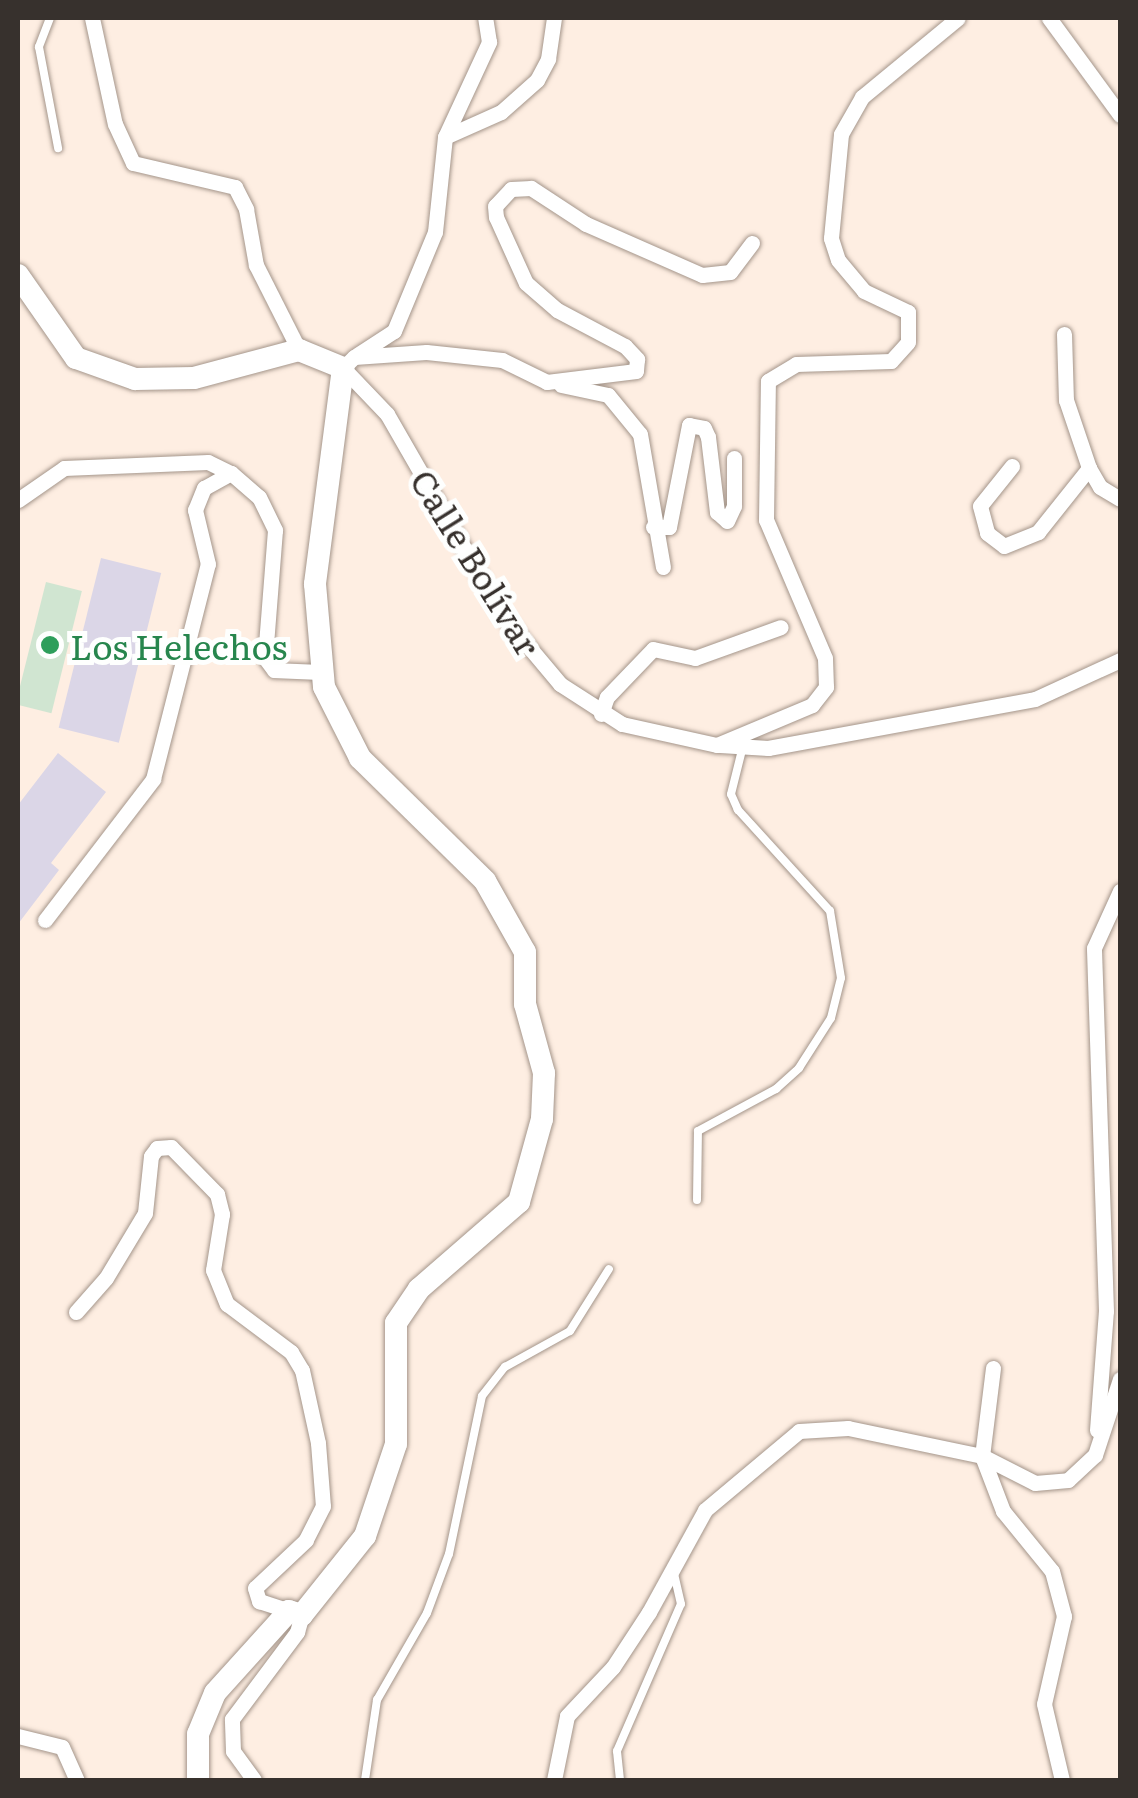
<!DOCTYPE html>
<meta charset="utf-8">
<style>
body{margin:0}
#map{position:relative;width:1138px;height:1798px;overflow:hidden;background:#feeee2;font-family:Literata,serif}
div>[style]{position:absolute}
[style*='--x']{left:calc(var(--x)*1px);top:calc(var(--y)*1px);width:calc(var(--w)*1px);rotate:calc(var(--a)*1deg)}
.green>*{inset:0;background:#d0e5d1;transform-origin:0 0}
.building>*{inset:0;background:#dbd6e7;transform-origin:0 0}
.roads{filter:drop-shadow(0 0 2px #a4958a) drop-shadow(0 0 2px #a4958a)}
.lane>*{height:8px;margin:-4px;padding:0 4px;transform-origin:4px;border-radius:4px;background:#fff}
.street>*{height:15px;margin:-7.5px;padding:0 7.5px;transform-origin:7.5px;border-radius:7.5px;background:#fff}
.secondary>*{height:22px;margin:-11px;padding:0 11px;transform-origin:11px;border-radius:11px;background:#fff}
.dots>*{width:28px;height:28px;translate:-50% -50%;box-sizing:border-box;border:5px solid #fefffe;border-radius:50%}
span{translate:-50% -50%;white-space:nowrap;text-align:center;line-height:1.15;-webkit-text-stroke:10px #fefffe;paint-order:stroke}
.street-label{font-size:35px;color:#37312d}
.leisure-label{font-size:35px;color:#27864d}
.left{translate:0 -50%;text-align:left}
.frame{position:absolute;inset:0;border:20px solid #37312d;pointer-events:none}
</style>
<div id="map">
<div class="green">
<div style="left:46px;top:582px;width:37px;height:126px;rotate:14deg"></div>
</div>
<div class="building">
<div style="left:101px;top:558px;width:62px;height:175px;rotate:14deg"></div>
<div style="clip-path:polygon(58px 753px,106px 792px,51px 863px,59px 870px,18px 924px,18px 805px)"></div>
</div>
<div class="roads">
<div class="lane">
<div style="--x:50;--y:18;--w:31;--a:111"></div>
<div style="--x:39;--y:47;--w:103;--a:79.3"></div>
<div style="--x:697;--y:1200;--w:69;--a:-89.2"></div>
<div style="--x:698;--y:1131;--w:89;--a:-28.3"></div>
<div style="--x:776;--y:1089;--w:31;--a:-42"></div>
<div style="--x:799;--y:1068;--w:59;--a:-57.4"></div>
<div style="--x:831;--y:1018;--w:41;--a:-76"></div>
<div style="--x:841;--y:978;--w:68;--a:-99.3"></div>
<div style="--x:830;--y:911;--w:137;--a:-132.3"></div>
<div style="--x:738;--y:810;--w:17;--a:-114"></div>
<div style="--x:731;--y:794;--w:49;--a:-76"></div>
<div style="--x:365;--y:1780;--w:81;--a:-81.5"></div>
<div style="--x:377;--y:1700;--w:100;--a:-60.1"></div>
<div style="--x:427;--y:1613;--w:63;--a:-69.6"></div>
<div style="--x:449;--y:1554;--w:161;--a:-78.2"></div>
<div style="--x:482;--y:1396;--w:37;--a:-52"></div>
<div style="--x:505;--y:1367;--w:74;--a:-29"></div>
<div style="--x:570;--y:1331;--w:73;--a:-57.8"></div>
<div style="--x:620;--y:1780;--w:29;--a:-96"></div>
<div style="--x:617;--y:1751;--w:160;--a:-66.5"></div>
<div style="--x:681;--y:1604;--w:35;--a:-103"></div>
</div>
<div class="street">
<div style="--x:92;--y:18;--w:108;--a:77.8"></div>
<div style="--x:115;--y:124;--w:43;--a:65.2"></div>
<div style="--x:133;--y:163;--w:105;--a:13.2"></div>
<div style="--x:235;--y:187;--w:25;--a:63"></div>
<div style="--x:246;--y:209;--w:57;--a:79.9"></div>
<div style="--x:256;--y:265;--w:95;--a:63.2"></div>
<div style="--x:1049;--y:18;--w:120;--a:53.8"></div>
<div style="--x:445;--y:137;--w:61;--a:-24.1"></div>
<div style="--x:501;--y:112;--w:48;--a:-41.6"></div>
<div style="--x:537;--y:80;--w:24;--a:-62"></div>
<div style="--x:548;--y:59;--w:41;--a:-81.7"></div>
<div style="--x:752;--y:243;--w:36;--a:127"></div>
<div style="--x:730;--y:272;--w:28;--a:174"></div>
<div style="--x:702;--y:275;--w:127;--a:-156.3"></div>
<div style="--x:586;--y:224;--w:66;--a:-146.8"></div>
<div style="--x:531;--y:188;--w:20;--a:177"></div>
<div style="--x:511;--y:189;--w:23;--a:133"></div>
<div style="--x:495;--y:206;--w:11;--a:85"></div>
<div style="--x:496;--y:217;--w:72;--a:65.6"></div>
<div style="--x:526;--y:283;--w:41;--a:41.1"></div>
<div style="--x:557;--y:310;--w:77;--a:27.9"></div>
<div style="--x:625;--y:346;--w:18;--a:47"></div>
<div style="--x:637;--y:359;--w:12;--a:95"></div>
<div style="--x:636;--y:371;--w:90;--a:173"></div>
<div style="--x:547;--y:382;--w:50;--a:-153.9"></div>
<div style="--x:502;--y:360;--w:76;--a:-174"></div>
<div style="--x:426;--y:352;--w:72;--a:176"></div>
<div style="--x:354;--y:357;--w:16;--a:135"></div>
<div style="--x:343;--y:368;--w:64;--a:46.3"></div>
<div style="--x:387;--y:414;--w:233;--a:60.1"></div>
<div style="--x:503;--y:616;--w:89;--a:50"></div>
<div style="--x:560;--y:684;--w:74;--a:32.8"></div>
<div style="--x:622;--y:724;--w:97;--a:12.5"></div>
<div style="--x:717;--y:745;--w:103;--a:-22.8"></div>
<div style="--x:812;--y:705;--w:23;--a:-52"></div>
<div style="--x:826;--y:687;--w:29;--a:-92"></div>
<div style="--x:825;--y:658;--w:150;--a:-113.1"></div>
<div style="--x:766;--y:520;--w:139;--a:-89.2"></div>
<div style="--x:768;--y:381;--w:33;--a:-31"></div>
<div style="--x:796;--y:364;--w:95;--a:-1.8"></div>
<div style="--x:891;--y:361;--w:25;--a:-48"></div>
<div style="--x:908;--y:342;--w:30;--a:-90"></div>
<div style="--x:908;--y:312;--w:49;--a:-154.5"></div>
<div style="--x:864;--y:291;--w:40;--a:-130"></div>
<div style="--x:838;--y:260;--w:23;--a:-108"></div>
<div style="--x:831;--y:238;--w:104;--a:-84.5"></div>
<div style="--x:841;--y:134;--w:43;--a:-60.4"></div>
<div style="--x:862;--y:97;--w:124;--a:-39.5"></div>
<div style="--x:1064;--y:334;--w:66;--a:88.3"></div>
<div style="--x:1066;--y:400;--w:72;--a:71.3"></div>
<div style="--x:1089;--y:468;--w:22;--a:60"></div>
<div style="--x:1100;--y:487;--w:23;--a:31"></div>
<div style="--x:357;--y:355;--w:44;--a:-33"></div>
<div style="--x:394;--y:331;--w:107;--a:-67.5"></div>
<div style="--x:435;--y:232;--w:96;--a:-84"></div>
<div style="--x:445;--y:137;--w:105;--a:-65.1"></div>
<div style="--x:489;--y:42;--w:24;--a:-99"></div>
<div style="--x:561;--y:385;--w:48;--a:12"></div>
<div style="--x:608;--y:395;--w:50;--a:50.6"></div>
<div style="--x:640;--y:434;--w:135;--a:80.2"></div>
<div style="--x:1012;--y:466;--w:51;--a:128.7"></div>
<div style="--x:980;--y:506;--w:28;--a:75"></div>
<div style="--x:987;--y:533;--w:21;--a:37"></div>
<div style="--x:1004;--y:546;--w:37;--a:-22"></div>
<div style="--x:1038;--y:532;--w:82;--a:-51.4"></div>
<div style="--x:18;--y:500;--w:56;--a:-34.8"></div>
<div style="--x:64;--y:468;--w:144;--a:-2.4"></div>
<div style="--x:208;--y:462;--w:25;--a:26"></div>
<div style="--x:653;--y:527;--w:16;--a:0"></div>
<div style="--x:669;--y:527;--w:104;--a:-78.9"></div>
<div style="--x:689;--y:425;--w:15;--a:11"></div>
<div style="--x:704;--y:428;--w:10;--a:66"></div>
<div style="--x:708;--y:437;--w:76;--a:83.2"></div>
<div style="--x:717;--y:512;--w:13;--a:42"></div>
<div style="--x:727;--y:521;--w:17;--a:-65"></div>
<div style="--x:734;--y:506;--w:48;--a:-90"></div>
<div style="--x:601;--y:714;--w:18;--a:-71"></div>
<div style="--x:607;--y:697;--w:66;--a:-46.2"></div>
<div style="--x:653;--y:649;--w:43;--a:12.1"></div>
<div style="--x:695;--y:658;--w:91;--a:-19.8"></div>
<div style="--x:720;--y:745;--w:48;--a:3.6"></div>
<div style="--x:768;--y:748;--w:271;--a:-10.4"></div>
<div style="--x:1035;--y:699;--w:94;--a:-24.6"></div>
<div style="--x:45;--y:920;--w:178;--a:-52.5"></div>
<div style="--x:153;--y:779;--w:222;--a:-75.7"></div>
<div style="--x:208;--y:564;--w:56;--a:-103.5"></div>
<div style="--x:195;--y:510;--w:24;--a:-68"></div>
<div style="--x:204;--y:488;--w:31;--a:-29"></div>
<div style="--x:231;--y:473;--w:37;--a:41"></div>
<div style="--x:259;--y:497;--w:37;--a:64"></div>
<div style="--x:275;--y:530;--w:128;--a:94.5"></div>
<div style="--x:265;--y:658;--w:15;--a:53"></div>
<div style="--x:274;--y:670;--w:45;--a:2.5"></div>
<div style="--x:76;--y:1312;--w:45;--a:-48.6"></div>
<div style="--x:106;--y:1278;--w:76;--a:-59"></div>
<div style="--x:145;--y:1213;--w:57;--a:-84"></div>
<div style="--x:151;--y:1156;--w:10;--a:-53"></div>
<div style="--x:157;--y:1148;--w:14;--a:-4"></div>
<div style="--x:171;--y:1147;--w:66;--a:45.6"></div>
<div style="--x:217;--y:1194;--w:21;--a:76"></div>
<div style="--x:222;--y:1214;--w:57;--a:99.1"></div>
<div style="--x:213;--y:1270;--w:37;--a:68"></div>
<div style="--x:227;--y:1304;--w:80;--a:36.9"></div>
<div style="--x:291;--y:1352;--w:21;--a:59"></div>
<div style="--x:302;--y:1370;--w:75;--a:77.6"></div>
<div style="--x:318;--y:1443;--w:63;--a:85.5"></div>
<div style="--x:323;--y:1506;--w:38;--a:117"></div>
<div style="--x:306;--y:1540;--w:70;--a:136.7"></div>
<div style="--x:255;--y:1588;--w:14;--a:73"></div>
<div style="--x:259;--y:1601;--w:32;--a:18"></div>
<div style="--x:993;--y:1368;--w:89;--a:97.1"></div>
<div style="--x:982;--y:1456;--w:59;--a:69.1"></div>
<div style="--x:1003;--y:1511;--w:77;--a:50.8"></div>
<div style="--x:1052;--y:1571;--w:47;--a:75.1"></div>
<div style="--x:1064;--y:1616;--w:90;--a:102.8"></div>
<div style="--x:1044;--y:1704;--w:78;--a:76.7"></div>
<div style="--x:1097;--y:1430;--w:119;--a:-85.7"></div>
<div style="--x:1106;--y:1311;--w:363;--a:-91.9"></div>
<div style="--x:1094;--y:948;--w:63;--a:-65.5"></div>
<div style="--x:18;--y:1736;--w:45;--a:14"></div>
<div style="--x:62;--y:1747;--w:36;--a:66"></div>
<div style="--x:254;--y:1780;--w:36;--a:-126"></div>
<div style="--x:233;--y:1751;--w:32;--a:-92"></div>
<div style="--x:232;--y:1719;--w:109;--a:-53.2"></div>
<div style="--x:297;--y:1632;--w:18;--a:-74"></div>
<div style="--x:554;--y:1780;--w:65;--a:-78.5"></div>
<div style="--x:567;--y:1716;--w:67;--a:-46.8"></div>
<div style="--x:613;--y:1667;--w:66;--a:-56.8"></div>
<div style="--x:649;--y:1612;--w:116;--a:-61.2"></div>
<div style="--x:705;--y:1510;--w:123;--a:-40"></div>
<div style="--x:799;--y:1431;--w:49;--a:-3.5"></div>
<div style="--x:848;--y:1428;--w:137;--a:11.8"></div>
<div style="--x:982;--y:1456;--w:59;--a:27"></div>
<div style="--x:1035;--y:1483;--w:33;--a:-5"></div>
<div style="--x:1068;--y:1480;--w:37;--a:-43"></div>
<div style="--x:1095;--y:1455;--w:80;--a:-71.8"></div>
</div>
<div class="secondary">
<div style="--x:18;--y:275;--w:101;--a:55.1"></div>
<div style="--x:76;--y:358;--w:63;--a:19.6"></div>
<div style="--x:135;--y:379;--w:59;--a:-1"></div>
<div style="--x:194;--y:378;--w:109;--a:-14.9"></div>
<div style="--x:299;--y:350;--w:48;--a:22.2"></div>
<div style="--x:343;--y:368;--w:218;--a:97.4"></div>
<div style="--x:315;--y:584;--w:103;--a:85"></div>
<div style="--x:324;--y:687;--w:80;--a:63.1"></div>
<div style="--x:360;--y:758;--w:175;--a:44.5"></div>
<div style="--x:485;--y:881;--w:81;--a:60.6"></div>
<div style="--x:525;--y:952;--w:52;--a:90"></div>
<div style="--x:525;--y:1004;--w:72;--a:74.6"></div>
<div style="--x:544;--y:1073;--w:46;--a:92.5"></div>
<div style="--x:542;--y:1119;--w:86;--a:105.5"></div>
<div style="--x:519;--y:1202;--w:133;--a:139"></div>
<div style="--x:419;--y:1289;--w:41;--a:124.1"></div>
<div style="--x:396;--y:1323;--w:121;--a:90"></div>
<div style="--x:396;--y:1444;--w:97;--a:108.6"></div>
<div style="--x:365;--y:1536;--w:101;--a:128.6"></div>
<div style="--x:302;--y:1615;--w:14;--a:-163"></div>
<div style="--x:289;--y:1611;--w:110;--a:132.1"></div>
<div style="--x:215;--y:1693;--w:44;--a:112.5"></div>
<div style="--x:198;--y:1734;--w:46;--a:90"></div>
</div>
</div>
<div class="dots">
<div style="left:50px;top:645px;background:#2e9e5b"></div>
</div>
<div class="street-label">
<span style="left:477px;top:562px;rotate:58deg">Calle Bolívar</span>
</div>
<div class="leisure-label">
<span class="left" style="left:70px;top:645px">Los Helechos</span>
</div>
<div class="frame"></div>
</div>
